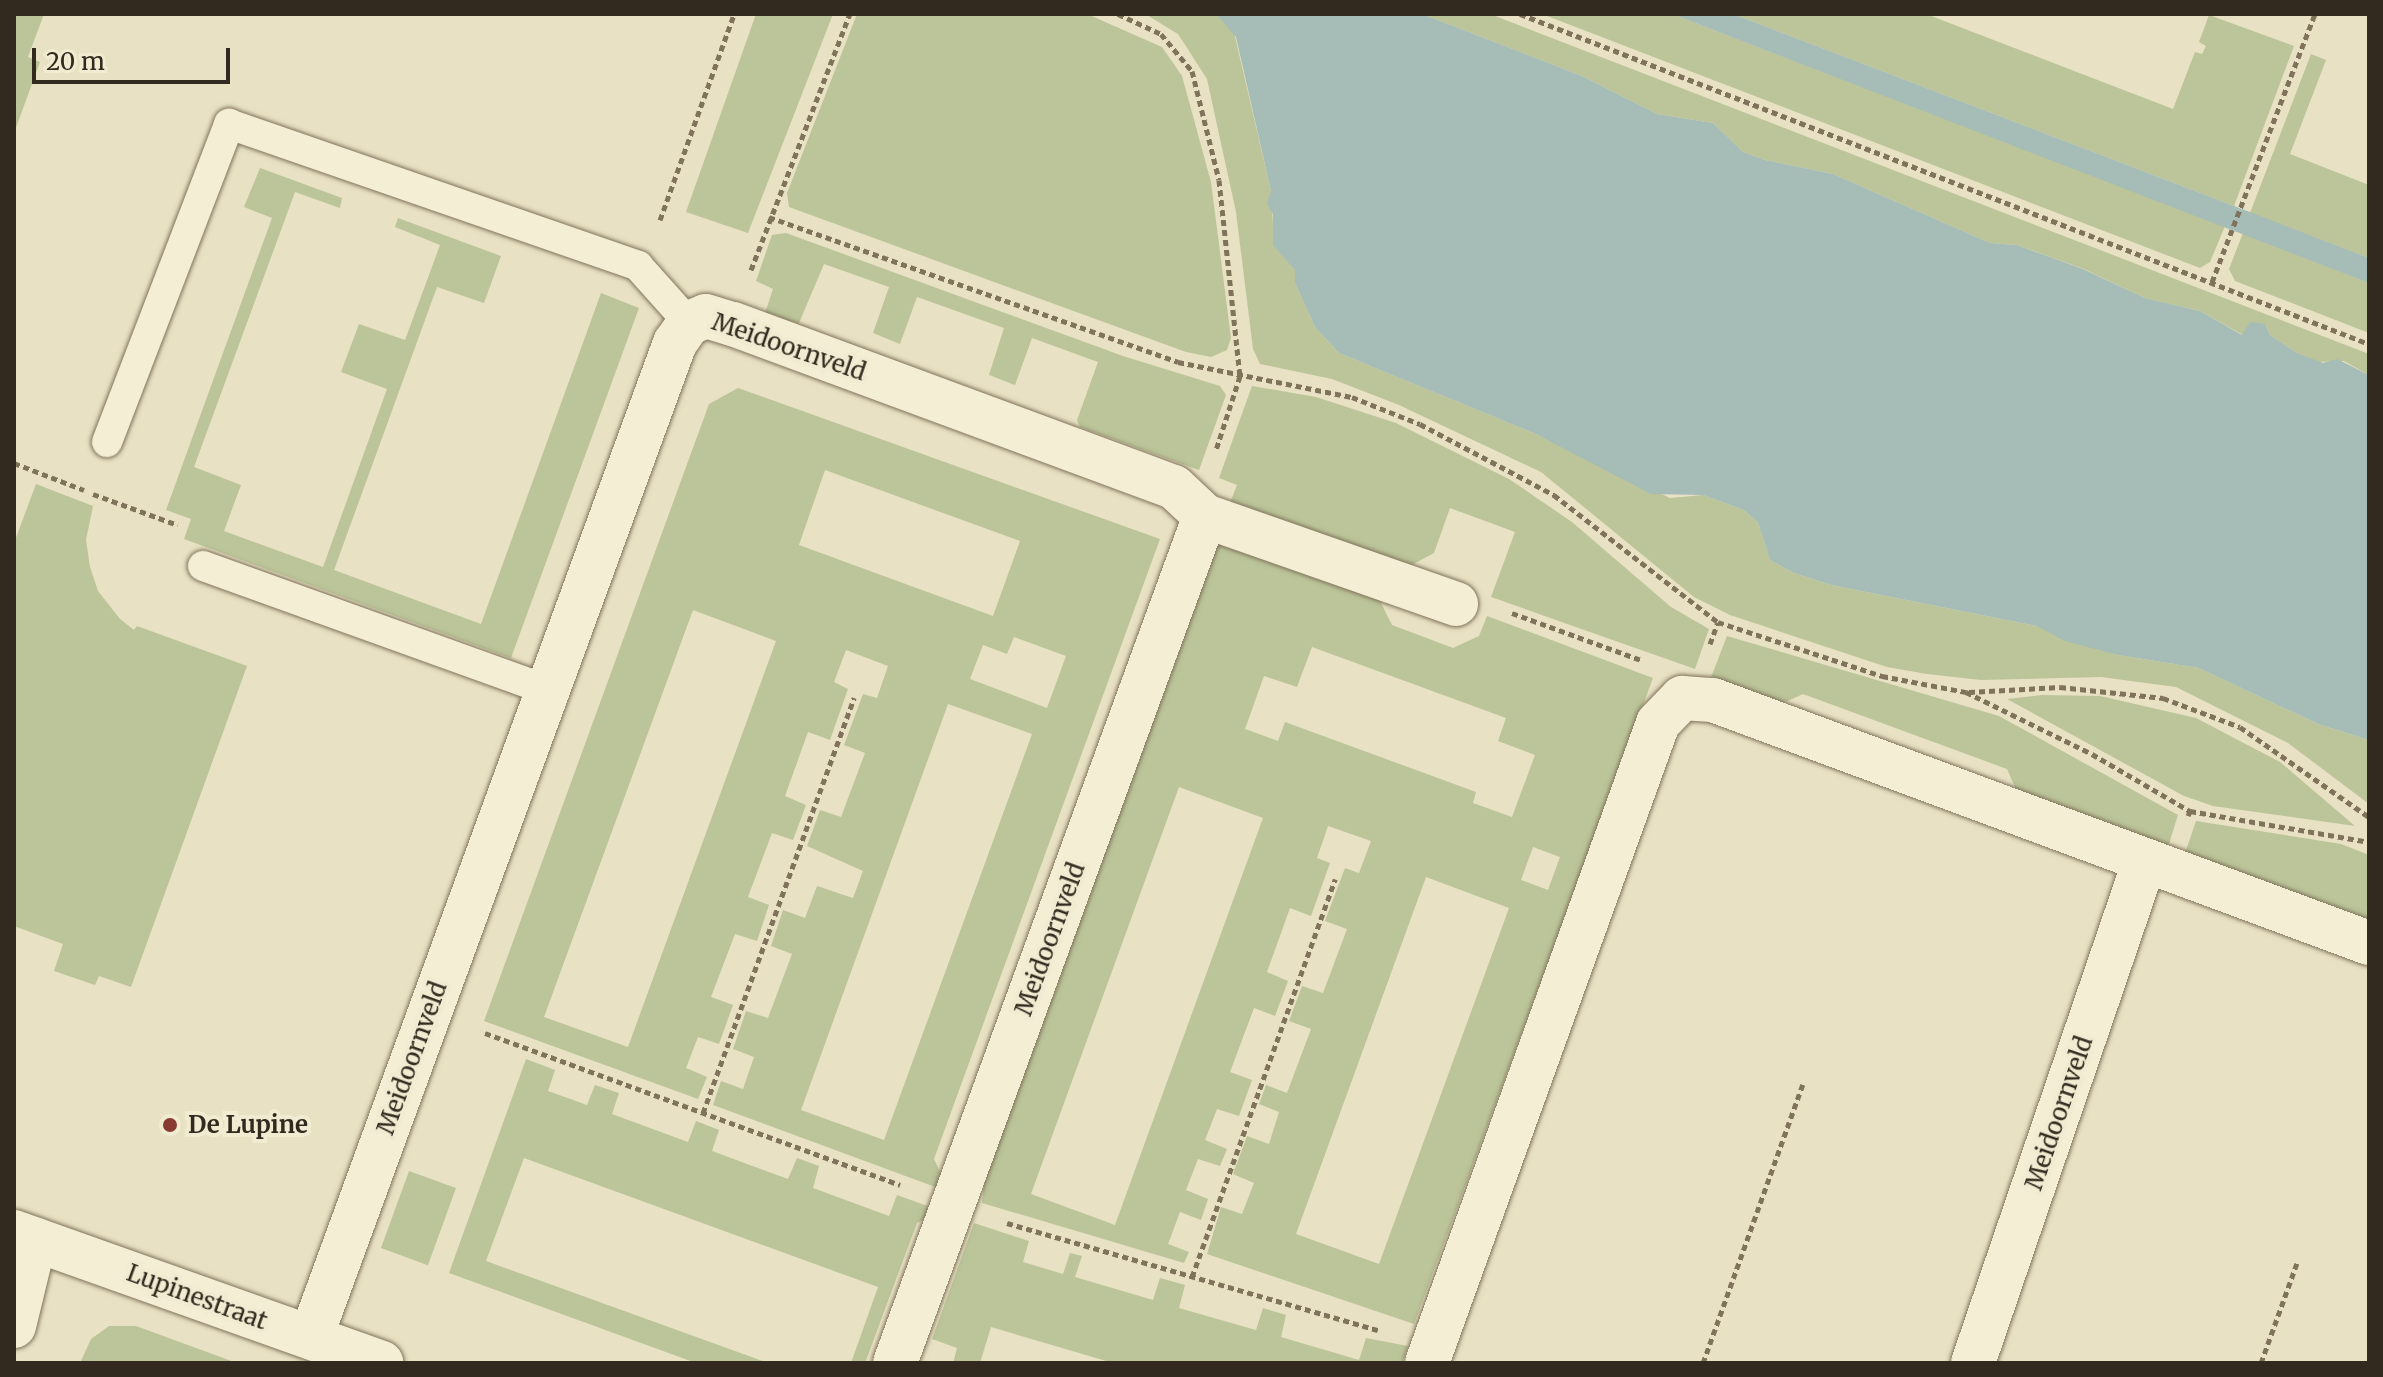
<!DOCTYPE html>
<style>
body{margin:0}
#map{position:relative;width:2383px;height:1377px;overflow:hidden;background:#e8e1c3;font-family:Merriweather,serif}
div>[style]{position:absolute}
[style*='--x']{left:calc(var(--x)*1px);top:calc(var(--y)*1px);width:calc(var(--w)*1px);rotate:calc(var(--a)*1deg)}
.green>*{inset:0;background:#bbc599;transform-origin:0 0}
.water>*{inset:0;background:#a5bcb7}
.path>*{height:5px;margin-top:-2.5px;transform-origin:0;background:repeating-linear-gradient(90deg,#80735c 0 6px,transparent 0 10px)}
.roads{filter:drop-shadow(0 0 2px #80735c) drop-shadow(0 0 2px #80735c)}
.lane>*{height:30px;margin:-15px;padding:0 15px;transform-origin:15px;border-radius:15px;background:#f4eed5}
.street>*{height:44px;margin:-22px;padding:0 22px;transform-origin:22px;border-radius:22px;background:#f4eed5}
.dots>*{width:22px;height:22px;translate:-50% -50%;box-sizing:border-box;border:4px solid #f1ebd2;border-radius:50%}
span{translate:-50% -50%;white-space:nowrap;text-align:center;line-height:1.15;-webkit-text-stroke:8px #f1ebd2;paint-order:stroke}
.street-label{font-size:24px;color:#322a1e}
.poi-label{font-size:24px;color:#322a1e;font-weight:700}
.left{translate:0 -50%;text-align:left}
.frame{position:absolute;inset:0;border:16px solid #322a1e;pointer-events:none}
.scale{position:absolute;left:32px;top:48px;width:198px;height:36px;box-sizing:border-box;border:4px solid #322a1e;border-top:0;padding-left:10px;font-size:24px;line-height:28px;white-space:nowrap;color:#322a1e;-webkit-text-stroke:6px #f1ebd2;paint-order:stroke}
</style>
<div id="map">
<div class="green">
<div style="clip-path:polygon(14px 14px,44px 14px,28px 57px,40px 62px,14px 133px)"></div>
<div style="clip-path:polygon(756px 14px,833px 14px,748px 233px,686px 212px)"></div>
<div style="clip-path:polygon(857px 14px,1087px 14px,1162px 47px,1182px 76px,1211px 182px,1231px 338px,1227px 350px,1211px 357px,1186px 352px,789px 207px,787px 193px)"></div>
<div style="clip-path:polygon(1145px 14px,1216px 14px,1233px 28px,1271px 191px,1274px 241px,1295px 270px,1295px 283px,1315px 327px,1339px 353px,1536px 434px,1670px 498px,1703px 495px,1744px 510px,1758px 523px,1770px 560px,1794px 573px,1831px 585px,2037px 626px,2118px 655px,2199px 668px,2318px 724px,2369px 740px,2369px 804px,2288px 743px,2176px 687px,2101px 677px,1981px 680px,1927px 674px,1887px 667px,1730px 615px,1694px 597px,1541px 472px,1399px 405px,1332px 379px,1260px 364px,1253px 349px,1236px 212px,1207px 79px,1178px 34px)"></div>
<div style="clip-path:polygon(1422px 14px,1490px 14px,2369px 354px,2369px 375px,2344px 361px,2318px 362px,2297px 353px,2270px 335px,2265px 324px,2248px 328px,2243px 335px,2200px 311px,2145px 298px,2084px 269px,2017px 245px,1990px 243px,1833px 174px,1765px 160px,1743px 152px,1713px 123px,1657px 114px,1582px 76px)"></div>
<div style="clip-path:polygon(1542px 14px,1672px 14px,2225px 226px,2210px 262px,2200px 268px)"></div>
<div style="clip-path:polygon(1733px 14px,1926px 14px,2173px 109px,2195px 52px,2202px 54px,2206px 46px,2199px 42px,2209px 15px,2294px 46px,2234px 206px)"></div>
<div style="clip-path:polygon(2311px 54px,2326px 60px,2290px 154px,2369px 185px,2369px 258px,2250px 213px)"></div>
<div style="clip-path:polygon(260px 168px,342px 198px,340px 208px,295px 192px,194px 467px,241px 485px,224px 531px,323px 567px,387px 389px,341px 372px,359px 324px,405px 340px,440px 245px,395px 227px,398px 218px,501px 256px,484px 303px,437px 287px,334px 570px,481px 624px,601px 293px,639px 308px,511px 658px,184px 539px,191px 519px,166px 510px,272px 218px,244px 207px)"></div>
<div style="clip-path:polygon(786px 233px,1123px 356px,1220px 386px,1226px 395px,1199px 470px,1080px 427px,1077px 420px,1098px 362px,1032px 338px,1015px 385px,989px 375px,1004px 328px,917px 297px,900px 344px,873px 333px,889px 287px,824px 264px,799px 323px,764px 316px,773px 289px,756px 281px,772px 235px)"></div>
<div style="clip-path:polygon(2243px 233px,2369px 283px,2369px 333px,2235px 281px,2229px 269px)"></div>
<div style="clip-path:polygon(1252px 386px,1316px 397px,1396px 423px,1509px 479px,1572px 522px,1671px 607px,1709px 629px,1695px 669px,1491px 597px,1515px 532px,1450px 508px,1434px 553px,1408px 567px,1230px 503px,1237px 485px,1219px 478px)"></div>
<div style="clip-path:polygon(evenodd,738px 388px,1160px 539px,934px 1159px,942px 1176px,938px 1188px,713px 1105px,721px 1081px,743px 1089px,754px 1057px,733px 1049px,746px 1011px,768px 1018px,792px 954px,771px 946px,783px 910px,805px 918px,817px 886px,853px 898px,863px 871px,807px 846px,820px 810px,841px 817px,865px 753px,844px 745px,863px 694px,877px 698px,888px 666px,846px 650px,834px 682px,848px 689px,830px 740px,808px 732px,785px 796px,806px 805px,793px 840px,772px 833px,748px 897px,769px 905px,757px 941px,735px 934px,711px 997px,733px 1005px,719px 1044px,698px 1037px,686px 1068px,707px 1077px,698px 1099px,484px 1021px,709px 404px,738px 388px,825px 470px,1020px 541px,993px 616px,799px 545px,825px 470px,738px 388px,693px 610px,776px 641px,628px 1047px,544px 1017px,693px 610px,738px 388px,1014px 637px,1066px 656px,1047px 708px,970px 679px,983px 645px,1007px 654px,1014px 637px,738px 388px,948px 704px,1032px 734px,884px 1140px,801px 1110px,948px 704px)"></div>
<div style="clip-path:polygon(36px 484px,93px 506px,86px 540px,90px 567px,98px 591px,120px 619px,134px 630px,137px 626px,247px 666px,131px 987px,99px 976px,95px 985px,54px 971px,63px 944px,14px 926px,14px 543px)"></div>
<div style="clip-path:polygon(evenodd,1219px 536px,1377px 595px,1392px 625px,1453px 648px,1479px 636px,1487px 616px,1653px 678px,1414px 1324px,1207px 1254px,1221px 1207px,1242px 1214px,1254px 1183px,1233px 1174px,1247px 1136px,1269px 1144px,1279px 1112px,1259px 1104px,1266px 1085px,1287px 1093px,1311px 1029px,1289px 1021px,1302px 986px,1323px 993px,1347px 929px,1325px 921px,1345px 868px,1359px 873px,1371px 841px,1328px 826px,1317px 858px,1330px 863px,1311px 916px,1290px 908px,1267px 972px,1288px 981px,1275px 1016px,1254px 1008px,1230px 1072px,1252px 1080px,1239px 1116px,1217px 1109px,1205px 1140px,1227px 1149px,1220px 1166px,1198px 1159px,1186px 1190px,1208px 1199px,1201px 1220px,1180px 1212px,1168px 1244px,1189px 1252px,1184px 1263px,982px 1203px,985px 1178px,1219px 536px,1312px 647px,1506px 718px,1498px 741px,1535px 755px,1512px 817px,1473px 803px,1476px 792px,1285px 722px,1278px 741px,1245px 729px,1264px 676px,1297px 687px,1312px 647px,1219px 536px,1179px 787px,1263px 818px,1115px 1225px,1031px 1194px,1179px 787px,1219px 536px,1533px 847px,1560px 857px,1548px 890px,1521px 880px,1533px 847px,1219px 536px,1426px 877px,1509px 908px,1379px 1264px,1296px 1234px,1426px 877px)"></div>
<div style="clip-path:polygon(1727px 636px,1999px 716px,2178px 815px,2168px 847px,2017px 792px,2007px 769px,1803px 694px,1779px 705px,1710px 680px)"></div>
<div style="clip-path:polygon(2042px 695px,2100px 696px,2196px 718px,2280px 762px,2355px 826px,2213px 806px,2184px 796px,2007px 699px)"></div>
<div style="clip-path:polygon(2196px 821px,2341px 844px,2369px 855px,2369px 921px,2185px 853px)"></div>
<div style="clip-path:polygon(526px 1059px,555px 1070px,548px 1091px,587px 1105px,595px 1085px,619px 1093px,612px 1114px,688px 1142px,696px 1121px,719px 1130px,712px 1151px,788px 1179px,797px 1158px,819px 1166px,813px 1188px,889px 1216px,897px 1195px,933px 1208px,929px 1217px,917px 1223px,865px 1363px,851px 1363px,878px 1287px,524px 1158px,486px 1261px,768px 1363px,696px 1363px,449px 1273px)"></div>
<div style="left:409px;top:1171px;width:50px;height:82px;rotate:20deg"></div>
<div style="clip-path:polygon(974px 1223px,1029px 1241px,1023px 1262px,1063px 1274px,1070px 1253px,1082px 1256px,1075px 1277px,1153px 1300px,1160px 1278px,1185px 1285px,1179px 1308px,1256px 1330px,1263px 1308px,1286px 1315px,1281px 1337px,1359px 1360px,1366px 1338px,1408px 1346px,1402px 1363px,1113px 1363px,991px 1327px,980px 1363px,953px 1363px,957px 1348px,932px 1339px)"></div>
<div style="clip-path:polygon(109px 1326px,136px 1326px,237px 1363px,80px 1363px,91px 1339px)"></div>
</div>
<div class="water">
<div style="clip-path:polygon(1216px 14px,1422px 14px,1582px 76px,1657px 114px,1713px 123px,1743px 152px,1765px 160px,1833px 174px,1990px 243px,2017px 245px,2083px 269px,2145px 298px,2200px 311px,2242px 335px,2250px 322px,2265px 324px,2270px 335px,2297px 353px,2323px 363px,2337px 359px,2369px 375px,2369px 740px,2318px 724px,2199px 668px,2118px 655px,2065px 641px,2037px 626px,1831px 585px,1794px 573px,1770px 560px,1758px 523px,1744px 510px,1703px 495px,1651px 494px,1536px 434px,1339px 353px,1315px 327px,1295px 283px,1295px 270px,1273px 245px,1273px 214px,1267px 203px,1271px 191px,1236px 37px)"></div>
<div style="clip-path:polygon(1672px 14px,1733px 14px,2234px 206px,2369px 258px,2369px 283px)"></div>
</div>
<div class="path">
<div style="--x:1118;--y:14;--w:47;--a:24.9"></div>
<div style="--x:1161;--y:34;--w:48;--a:50"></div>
<div style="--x:1192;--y:71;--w:112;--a:76.1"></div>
<div style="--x:1219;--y:180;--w:197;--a:83.9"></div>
<div style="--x:1240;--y:376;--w:78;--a:108"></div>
<div style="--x:1520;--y:14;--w:911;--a:21.24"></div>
<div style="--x:769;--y:217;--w:434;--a:19.5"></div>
<div style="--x:1178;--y:362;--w:177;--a:11.4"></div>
<div style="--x:1352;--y:397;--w:73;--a:21.7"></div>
<div style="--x:1420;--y:424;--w:152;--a:27.9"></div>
<div style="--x:1554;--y:495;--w:207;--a:37.8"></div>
<div style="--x:1718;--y:622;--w:173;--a:18.2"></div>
<div style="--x:1882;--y:676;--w:86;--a:10.8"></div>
<div style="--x:1966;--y:692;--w:140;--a:26.2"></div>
<div style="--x:2092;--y:754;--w:113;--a:30.2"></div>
<div style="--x:2190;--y:811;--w:5;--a:112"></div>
<div style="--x:660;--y:220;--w:219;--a:-70.2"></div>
<div style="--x:751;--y:270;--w:274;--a:-68.9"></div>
<div style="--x:2212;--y:282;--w:287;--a:-69"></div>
<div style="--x:14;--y:463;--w:75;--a:21.1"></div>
<div style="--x:93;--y:494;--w:90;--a:20"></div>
<div style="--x:1512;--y:613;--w:137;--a:20"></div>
<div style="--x:1710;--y:644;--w:23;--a:-70"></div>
<div style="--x:1969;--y:692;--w:91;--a:-3.1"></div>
<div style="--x:2060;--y:687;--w:104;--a:6.1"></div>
<div style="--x:2163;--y:698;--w:82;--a:20.6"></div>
<div style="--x:2240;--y:727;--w:157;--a:34.9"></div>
<div style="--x:2190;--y:811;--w:182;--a:9.8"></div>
<div style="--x:485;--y:1033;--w:442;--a:20.1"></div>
<div style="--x:703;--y:1113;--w:442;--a:-70"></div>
<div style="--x:1007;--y:1223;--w:386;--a:16.1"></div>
<div style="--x:1192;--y:1277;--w:423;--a:-70.2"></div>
<div style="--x:1703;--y:1363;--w:296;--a:-70.3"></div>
<div style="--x:2261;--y:1363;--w:106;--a:-70.2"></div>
</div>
<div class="roads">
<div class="lane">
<div style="--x:107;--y:442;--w:341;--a:-69"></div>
<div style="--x:229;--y:124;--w:433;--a:19.1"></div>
<div style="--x:638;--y:266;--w:76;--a:48.2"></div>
<div style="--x:203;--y:566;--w:367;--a:19.8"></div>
</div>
<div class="street">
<div style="--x:14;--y:1232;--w:390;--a:19.6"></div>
<div style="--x:14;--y:1326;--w:89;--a:-76.4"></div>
<div style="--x:311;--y:1337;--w:1059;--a:-69.89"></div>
<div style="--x:675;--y:343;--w:24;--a:-55"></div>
<div style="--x:689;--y:323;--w:18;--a:-22"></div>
<div style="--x:706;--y:316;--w:28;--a:17"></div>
<div style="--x:733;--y:324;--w:470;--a:20.3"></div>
<div style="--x:1174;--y:487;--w:42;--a:43.1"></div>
<div style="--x:1205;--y:516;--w:266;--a:19.3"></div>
<div style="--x:895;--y:1363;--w:902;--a:-69.9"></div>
<div style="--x:1427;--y:1363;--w:680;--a:-70.15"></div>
<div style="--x:1658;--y:723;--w:35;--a:-46"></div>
<div style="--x:1682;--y:698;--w:31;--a:4"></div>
<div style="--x:1713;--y:700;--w:700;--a:20.33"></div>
<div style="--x:1973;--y:1363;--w:528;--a:-71.12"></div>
</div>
</div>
<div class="dots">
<div style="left:170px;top:1125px;background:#883b33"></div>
</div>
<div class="street-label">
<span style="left:789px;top:347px;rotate:19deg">Meidoornveld</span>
<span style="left:1050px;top:939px;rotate:-70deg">Meidoornveld</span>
<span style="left:412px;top:1058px;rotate:-70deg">Meidoornveld</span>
<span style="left:2059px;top:1113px;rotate:-71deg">Meidoornveld</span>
<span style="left:197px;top:1297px;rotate:20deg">Lupinestraat</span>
</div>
<div class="poi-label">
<span class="left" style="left:188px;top:1125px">De Lupine</span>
</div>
<div class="frame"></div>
<div class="scale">20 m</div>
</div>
